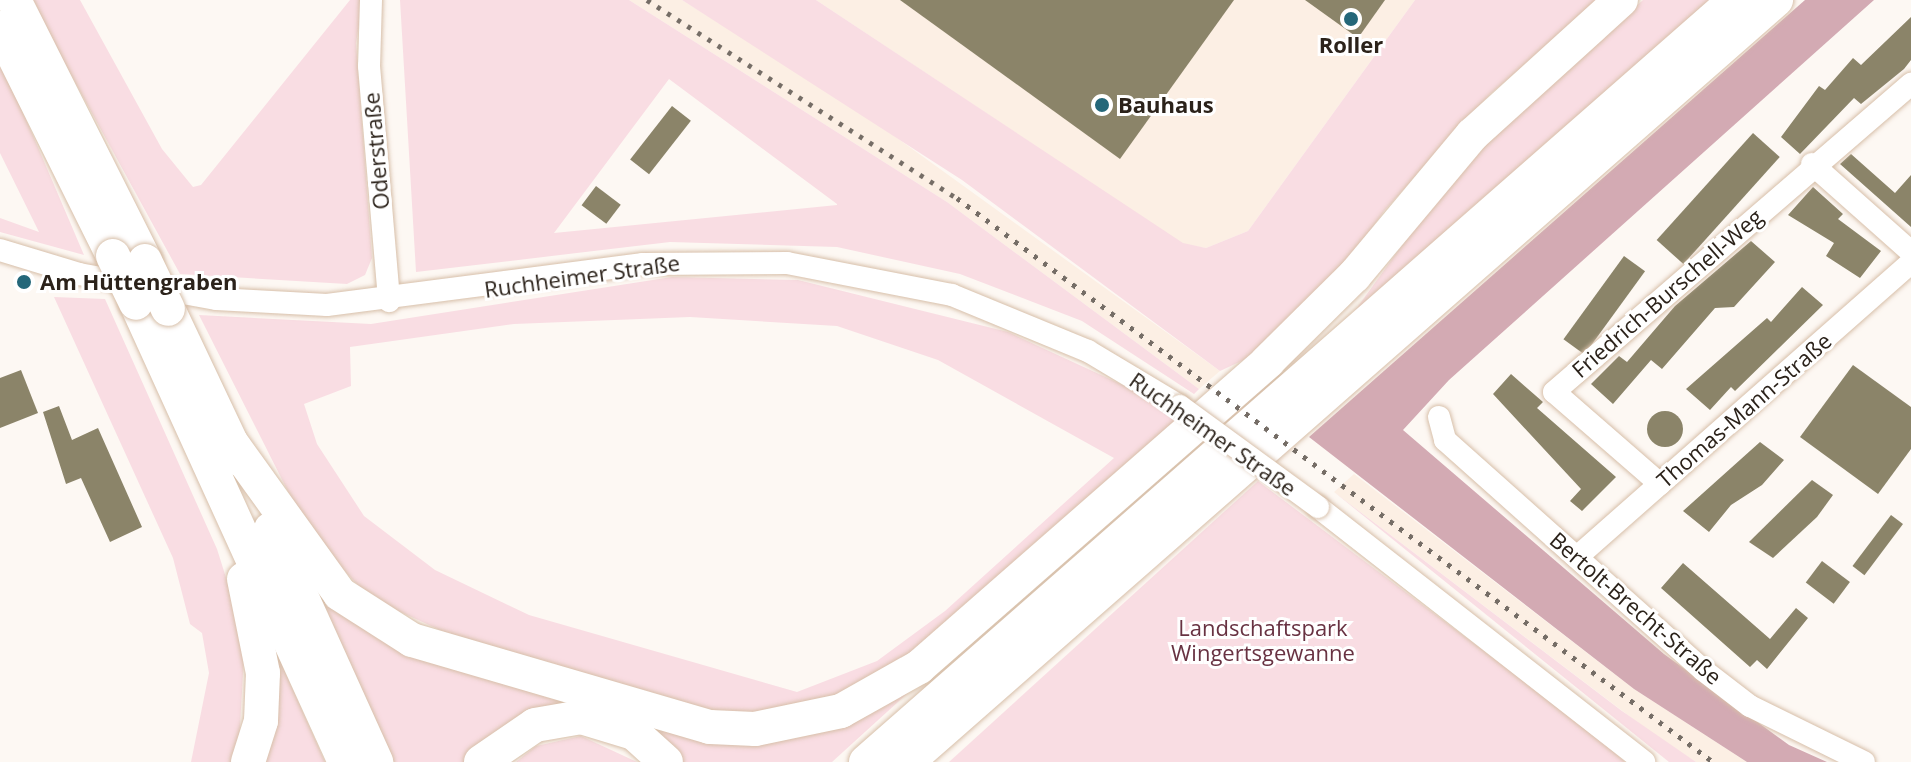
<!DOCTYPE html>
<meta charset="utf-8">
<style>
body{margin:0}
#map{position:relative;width:1911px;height:762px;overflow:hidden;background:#fdf8f3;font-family:"Open Sans",sans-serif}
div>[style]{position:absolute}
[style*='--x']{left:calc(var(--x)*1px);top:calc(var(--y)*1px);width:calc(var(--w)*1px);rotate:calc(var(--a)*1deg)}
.built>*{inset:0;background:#fcefe4}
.green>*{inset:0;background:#f9dde3}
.forest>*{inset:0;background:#d3aab3}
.building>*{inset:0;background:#8b8469;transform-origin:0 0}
.round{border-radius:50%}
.roads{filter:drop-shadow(0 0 2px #d7bfa9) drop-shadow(0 0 2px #d7bfa9)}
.minor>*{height:22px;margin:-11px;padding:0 11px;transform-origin:11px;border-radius:11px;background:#fff}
.highway>*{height:34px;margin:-17px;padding:0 17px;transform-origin:17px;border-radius:17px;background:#fff}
.rail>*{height:5px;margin-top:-2.5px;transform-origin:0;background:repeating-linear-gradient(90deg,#756d66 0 4px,transparent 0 12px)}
.bridges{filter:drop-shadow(0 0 2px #d7bfa9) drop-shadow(0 0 2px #d7bfa9)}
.minor-bridge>*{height:22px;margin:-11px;padding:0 11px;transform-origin:11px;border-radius:11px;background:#fff}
.highway-bridge>*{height:34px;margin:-17px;padding:0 17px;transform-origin:17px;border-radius:17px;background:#fff}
.dots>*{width:22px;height:22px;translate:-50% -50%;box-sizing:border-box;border:4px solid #fff;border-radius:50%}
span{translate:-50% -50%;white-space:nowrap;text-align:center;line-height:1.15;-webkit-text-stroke:6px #fff;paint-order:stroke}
.poi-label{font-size:22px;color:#2b221a;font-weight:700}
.left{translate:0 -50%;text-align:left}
.street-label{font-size:22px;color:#2b221a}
.park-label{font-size:22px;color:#683242}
</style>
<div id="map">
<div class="built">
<div style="clip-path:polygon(629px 0,682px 0,850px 104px,1220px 371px,1199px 389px,947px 202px)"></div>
<div style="clip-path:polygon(816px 0,1415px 0,1248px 231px,1206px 248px,1183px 244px)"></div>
<div style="clip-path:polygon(1354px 474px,1634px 689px,1747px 762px,1696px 762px,1658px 738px,1334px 492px)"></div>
</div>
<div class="green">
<div style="clip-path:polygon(30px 0,80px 0,162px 149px,193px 187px,201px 185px,350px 0,363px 0,356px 43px,372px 258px,365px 275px,347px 284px,180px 274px)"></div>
<div style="clip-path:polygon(evenodd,400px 0,629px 0,947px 202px,1199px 389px,1194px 394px,1082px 321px,960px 274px,837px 247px,670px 242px,416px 272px,400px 0,669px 79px,837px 204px,837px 205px,554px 233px,669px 79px)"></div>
<div style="clip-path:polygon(682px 0,816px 0,1183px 243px,1206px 248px,1248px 231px,1415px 0,1603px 0,1490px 94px,1384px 211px,1331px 287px,1263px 351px,1220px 371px,962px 180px)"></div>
<div style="clip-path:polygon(1643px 0,1720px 0,1341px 330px,1460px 165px)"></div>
<div style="clip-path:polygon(0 66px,16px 96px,84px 255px,0 232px,0 218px,39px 232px,0 153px)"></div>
<div style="clip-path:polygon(evenodd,672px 277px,798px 280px,1008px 332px,1140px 393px,1183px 425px,912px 659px,828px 704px,728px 715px,464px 641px,370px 598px,309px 533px,199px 315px,371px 324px,672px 277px,690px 317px,837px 326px,938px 360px,1114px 458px,945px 611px,877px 661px,797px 692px,529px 615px,435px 570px,364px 516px,317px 444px,304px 404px,351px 386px,350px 347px,514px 324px,690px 317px)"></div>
<div style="clip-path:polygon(54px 297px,105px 299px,217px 549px,245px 638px,238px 762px,191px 762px,209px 673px,202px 633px,190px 624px,173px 558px)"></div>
<div style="clip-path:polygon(1258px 481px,1590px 731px,1625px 762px,949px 762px)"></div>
<div style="clip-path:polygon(1334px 492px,1622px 711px,1696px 762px,1669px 762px)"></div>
<div style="clip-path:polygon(319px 593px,682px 733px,921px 681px,832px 762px,677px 762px,607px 716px,472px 762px,394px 762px)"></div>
<div style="clip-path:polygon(266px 629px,325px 762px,259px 762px)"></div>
<div style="clip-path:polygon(581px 736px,637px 762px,516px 762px,536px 746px)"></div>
</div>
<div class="forest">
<div style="clip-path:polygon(1805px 0,1874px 0,1449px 380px,1403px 430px,1664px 654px,1789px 745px,1827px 762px,1747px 762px,1634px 689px,1309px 437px)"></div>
</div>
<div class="building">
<div style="clip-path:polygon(900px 0,1234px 0,1120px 159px)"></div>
<div style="clip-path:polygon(1305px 0,1385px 0,1358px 38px)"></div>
<div style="clip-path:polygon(1911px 17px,1911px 60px,1904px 69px,1861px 104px,1854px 98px,1800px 154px,1781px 137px,1819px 86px,1825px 90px,1853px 58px,1861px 65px)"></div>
<div style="left:672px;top:106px;width:24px;height:68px;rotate:38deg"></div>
<div style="left:1753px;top:133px;width:36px;height:144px;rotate:42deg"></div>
<div style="clip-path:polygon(1851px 154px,1895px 193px,1911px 175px,1911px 227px,1840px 164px)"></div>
<div style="left:596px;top:186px;width:31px;height:24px;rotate:37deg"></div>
<div style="clip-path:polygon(1813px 187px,1843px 214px,1838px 219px,1881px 251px,1860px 278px,1826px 256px,1834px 243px,1788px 215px)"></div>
<div style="clip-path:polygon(1751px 241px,1775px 262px,1734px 307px,1715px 308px,1662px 369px,1651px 360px,1613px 404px,1591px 384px,1619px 356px,1627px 362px,1675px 306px)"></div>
<div style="left:1624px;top:256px;width:26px;height:103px;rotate:36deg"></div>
<div style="clip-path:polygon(1802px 287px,1823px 305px,1735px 391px,1731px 387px,1710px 410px,1686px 389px,1767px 318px,1771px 322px)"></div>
<div style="clip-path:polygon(1853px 365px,1911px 407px,1911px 449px,1878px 494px,1800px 437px)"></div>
<div style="clip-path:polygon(21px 370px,38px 413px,0 428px,0 378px)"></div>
<div style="clip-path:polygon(1511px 374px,1543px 402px,1537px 408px,1616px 477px,1582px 511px,1570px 501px,1581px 489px,1493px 394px)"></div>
<div style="clip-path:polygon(59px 406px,72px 440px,98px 428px,142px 527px,110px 542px,81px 478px,66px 484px,43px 412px)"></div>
<div class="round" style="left:1647px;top:411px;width:36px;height:36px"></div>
<div style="clip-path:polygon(1760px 442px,1784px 460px,1762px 485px,1731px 505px,1709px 532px,1683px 511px)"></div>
<div style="clip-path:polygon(1812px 480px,1833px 495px,1817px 517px,1773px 558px,1749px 542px)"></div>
<div style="left:1891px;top:515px;width:15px;height:64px;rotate:37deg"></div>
<div style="left:1822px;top:561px;width:35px;height:27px;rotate:37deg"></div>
<div style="clip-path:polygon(1683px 563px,1770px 639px,1796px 608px,1808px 618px,1767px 669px,1757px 660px,1750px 667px,1661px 588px)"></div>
</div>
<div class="roads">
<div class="minor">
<div style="--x:371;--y:0;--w:66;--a:91.7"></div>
<div style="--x:369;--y:66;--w:236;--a:85.1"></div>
<div style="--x:1812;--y:164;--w:132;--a:41.6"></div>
<div style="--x:0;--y:250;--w:83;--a:16.9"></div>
<div style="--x:79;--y:274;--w:139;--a:10.3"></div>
<div style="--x:216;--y:299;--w:111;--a:3.1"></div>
<div style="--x:327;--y:305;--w:319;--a:-7.4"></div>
<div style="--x:643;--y:264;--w:144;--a:-0.4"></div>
<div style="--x:787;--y:263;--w:168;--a:11"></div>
<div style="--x:952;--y:295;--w:147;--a:22.4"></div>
<div style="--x:1088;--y:351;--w:107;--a:30.9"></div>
<div style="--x:1439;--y:417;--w:24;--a:75"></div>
<div style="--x:1445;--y:440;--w:346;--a:41.7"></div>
<div style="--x:1703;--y:670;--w:59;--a:37.5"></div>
<div style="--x:1750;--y:706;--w:127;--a:26.2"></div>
<div style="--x:1660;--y:484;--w:140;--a:-139"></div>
<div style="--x:1554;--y:392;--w:472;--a:-40.8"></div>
<div style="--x:1318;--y:507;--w:414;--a:38"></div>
<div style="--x:1577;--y:557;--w:445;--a:-41.4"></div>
</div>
<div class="highway">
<div style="--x:14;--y:0;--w:292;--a:63.3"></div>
<div style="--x:0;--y:28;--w:254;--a:63.6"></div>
<div style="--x:136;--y:303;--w:504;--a:65.52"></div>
<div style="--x:168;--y:309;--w:166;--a:64.7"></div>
<div style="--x:230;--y:441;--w:188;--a:54.3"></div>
<div style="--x:340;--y:594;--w:85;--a:32.6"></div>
<div style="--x:412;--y:640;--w:310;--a:16.3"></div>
<div style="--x:710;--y:727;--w:45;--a:2.5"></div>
<div style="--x:755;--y:729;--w:88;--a:-11.8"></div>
<div style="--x:841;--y:711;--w:90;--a:-29.4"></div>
<div style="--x:919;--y:667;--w:464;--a:-41.2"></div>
<div style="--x:1268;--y:361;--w:121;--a:-44.7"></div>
<div style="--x:1354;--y:276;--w:184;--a:-50.1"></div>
<div style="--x:1472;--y:135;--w:201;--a:-42.2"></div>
<div style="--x:271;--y:529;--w:256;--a:65.7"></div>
<div style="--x:244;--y:579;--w:96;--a:78.6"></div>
<div style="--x:263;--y:673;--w:48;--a:92.4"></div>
<div style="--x:261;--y:721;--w:43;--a:107.6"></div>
<div style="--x:481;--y:762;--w:65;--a:-34.4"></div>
<div style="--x:535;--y:725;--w:47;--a:-9.9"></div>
<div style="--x:581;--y:717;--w:55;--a:16.8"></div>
<div style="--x:634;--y:733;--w:43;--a:42.2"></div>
<div style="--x:866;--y:762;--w:1156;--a:-41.25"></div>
<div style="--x:907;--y:762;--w:1156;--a:-41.25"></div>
</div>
</div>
<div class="rail">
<div style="--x:647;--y:0;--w:368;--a:32.6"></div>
<div style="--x:957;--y:198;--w:943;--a:36.72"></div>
</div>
<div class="bridges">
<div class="minor-bridge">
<div style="--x:1180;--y:406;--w:171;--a:36.2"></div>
</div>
<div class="highway-bridge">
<div style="--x:113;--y:256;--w:52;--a:63.9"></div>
<div style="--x:145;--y:261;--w:53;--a:64.4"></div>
</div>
</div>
<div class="dots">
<div style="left:1351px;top:19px;background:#246779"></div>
<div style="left:1102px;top:105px;background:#246779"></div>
<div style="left:24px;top:282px;background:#246779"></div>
</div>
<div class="poi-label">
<span style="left:1351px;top:45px">Roller</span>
<span class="left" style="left:1118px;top:105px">Bauhaus</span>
<span class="left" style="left:40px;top:282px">Am Hüttengraben</span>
</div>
<div class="street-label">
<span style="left:376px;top:151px;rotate:-95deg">Oderstraße</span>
<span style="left:582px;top:276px;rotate:-8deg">Ruchheimer Straße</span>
<span style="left:1667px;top:293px;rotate:-41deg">Friedrich-Burschell-Weg</span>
<span style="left:1744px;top:410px;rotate:-41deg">Thomas-Mann-Straße</span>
<span style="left:1213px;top:434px;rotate:35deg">Ruchheimer Straße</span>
<span style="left:1636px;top:608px;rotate:41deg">Bertolt-Brecht-Straße</span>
</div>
<div class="park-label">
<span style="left:1263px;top:640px">Landschaftspark<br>Wingertsgewanne</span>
</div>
</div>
